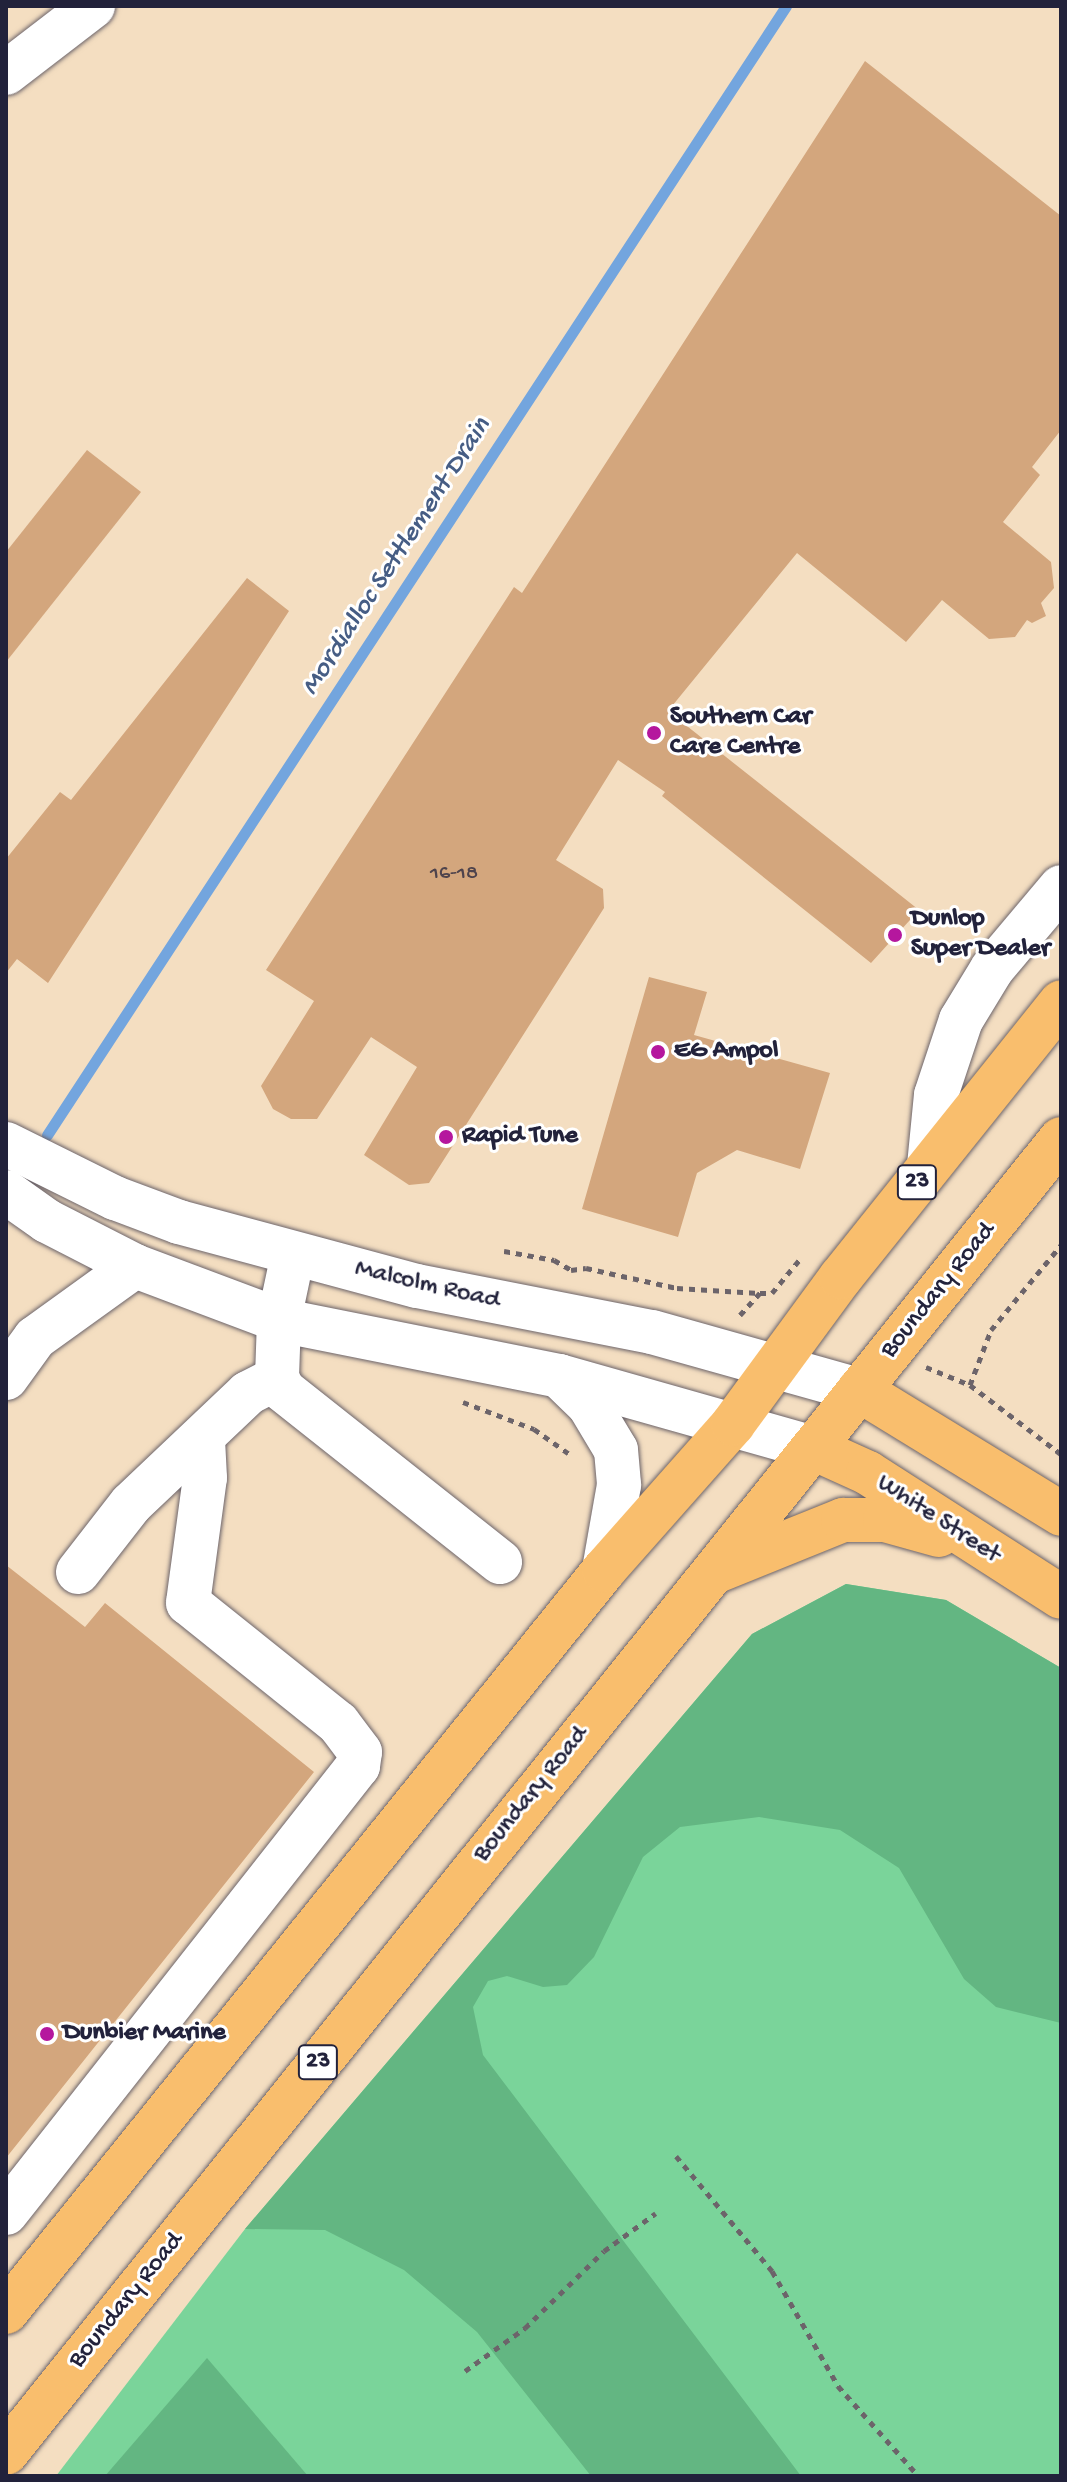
<!DOCTYPE html>
<style>
body{margin:0}
#map{position:relative;width:1067px;height:2482px;overflow:hidden;background:#f4dec1;font-family:"Gochi Hand",sans-serif}
div>[style]{position:absolute}
[style*='--x']{left:calc(var(--x)*1px);top:calc(var(--y)*1px);width:calc(var(--w)*1px);rotate:calc(var(--a)*1deg)}
.green>*{inset:0;background:#7ad49a}
.forest>*{inset:0;background:#63b682}
.stream>*{height:11px;margin:-5.5px;padding:0 5.5px;transform-origin:5.5px;border-radius:5.5px;background:#73a5de}
.building>*{inset:0;background:#d3a67d}
.path>*{height:5px;margin-top:-2.5px;transform-origin:0;background:repeating-linear-gradient(90deg,#6c646a 0 6px,transparent 0 12px)}
.roads{filter:drop-shadow(0 0 2px #6c646a) drop-shadow(0 0 2px #6c646a)}
.minor>*{height:44px;margin:-22px;padding:0 22px;transform-origin:22px;border-radius:22px;background:#fff}
.major>*{height:44px;margin:-22px;padding:0 22px;transform-origin:22px;border-radius:22px;background:#f9be6d}
.dots>*{width:22px;height:22px;translate:-50% -50%;box-sizing:border-box;border:4px solid #fff;border-radius:50%}
span{translate:-50% -50%;white-space:nowrap;text-align:center;line-height:1.15;-webkit-text-stroke:6px #fff;paint-order:stroke}
.number-label{font-size:22px;color:#4e434c}
.number-label span{-webkit-text-stroke-width:0}
.shield-label span{padding:2px 6px;background:#fff;border:2px solid;border-radius:6px;-webkit-text-stroke-width:0}
.shield-label{font-size:24px;color:#22223b;font-weight:700}
.poi-label{font-size:26px;color:#22223b;font-weight:700}
.left{translate:0 -50%;text-align:left}
.street-label{font-size:26px;color:#22223b}
.water-label{font-size:28px;color:#465d84;font-style:italic}
.frame{position:absolute;inset:0;border:8px solid #22223b;pointer-events:none}
</style>
<div id="map">
<div class="green">
<div style="clip-path:polygon(846px 1584px,946px 1600px,1061px 1668px,1061px 2476px,56px 2476px,245px 2229px,752px 1634px)"></div>
</div>
<div class="forest">
<div style="clip-path:polygon(846px 1584px,946px 1600px,1061px 1668px,1061px 2023px,996px 2007px,964px 1979px,899px 1868px,840px 1830px,759px 1817px,680px 1827px,643px 1857px,594px 1957px,567px 1985px,543px 1987px,507px 1976px,488px 1981px,473px 2007px,483px 2055px,801px 2476px,591px 2476px,477px 2332px,404px 2270px,325px 2230px,245px 2229px,752px 1634px)"></div>
<div style="clip-path:polygon(207px 2358px,308px 2476px,105px 2476px)"></div>
</div>
<div class="stream">
<div style="--x:47;--y:1135;--w:1349;--a:-56.79"></div>
</div>
<div class="building">
<div style="clip-path:polygon(865px 61px,1061px 216px,1061px 430px,1032px 467px,1040px 475px,1003px 522px,1051px 562px,1054px 588px,1041px 603px,1046px 616px,1032px 623px,1027px 620px,1015px 637px,989px 639px,942px 600px,906px 642px,797px 553px,668px 711px,919px 910px,871px 963px,662px 796px,665px 792px,618px 760px,556px 860px,603px 889px,604px 908px,429px 1183px,409px 1185px,364px 1155px,417px 1067px,371px 1037px,317px 1119px,291px 1119px,273px 1109px,261px 1086px,314px 1001px,266px 970px,514px 587px,522px 593px)"></div>
<div style="clip-path:polygon(87px 450px,141px 492px,6px 662px,6px 552px)"></div>
<div style="clip-path:polygon(247px 578px,289px 611px,48px 983px,17px 959px,6px 973px,6px 859px,60px 792px,71px 800px)"></div>
<div style="clip-path:polygon(649px 977px,707px 992px,694px 1035px,830px 1073px,800px 1169px,737px 1150px,697px 1173px,678px 1237px,582px 1209px)"></div>
<div style="clip-path:polygon(6px 1565px,85px 1627px,105px 1603px,314px 1772px,6px 2158px)"></div>
</div>
<div class="path">
<div style="--x:504;--y:1251;--w:51;--a:10.2"></div>
<div style="--x:554;--y:1260;--w:20;--a:30"></div>
<div style="--x:571;--y:1270;--w:15;--a:-8"></div>
<div style="--x:586;--y:1268;--w:93;--a:12.4"></div>
<div style="--x:677;--y:1288;--w:82;--a:3.5"></div>
<div style="--x:740;--y:1315;--w:30;--a:-48"></div>
<div style="--x:760;--y:1293;--w:12;--a:0"></div>
<div style="--x:772;--y:1293;--w:44;--a:-50.5"></div>
<div style="--x:926;--y:1367;--w:48;--a:22.2"></div>
<div style="--x:970;--y:1385;--w:114;--a:37.2"></div>
<div style="--x:970;--y:1385;--w:59;--a:-69.1"></div>
<div style="--x:991;--y:1330;--w:110;--a:-50.5"></div>
<div style="--x:463;--y:1402;--w:76;--a:20.8"></div>
<div style="--x:534;--y:1429;--w:42;--a:35.2"></div>
<div style="--x:676;--y:2156;--w:150;--a:50.1"></div>
<div style="--x:772;--y:2271;--w:133;--a:60.1"></div>
<div style="--x:838;--y:2386;--w:115;--a:48.2"></div>
<div style="--x:465;--y:2371;--w:74;--a:-35.6"></div>
<div style="--x:525;--y:2328;--w:110;--a:-44.3"></div>
<div style="--x:604;--y:2251;--w:64;--a:-36.2"></div>
</div>
<div class="roads">
<div class="minor">
<div style="--x:6;--y:73;--w:110;--a:-37.6"></div>
<div style="--x:6;--y:1144;--w:122;--a:26.4"></div>
<div style="--x:115;--y:1198;--w:68;--a:20.6"></div>
<div style="--x:179;--y:1222;--w:246;--a:15.1"></div>
<div style="--x:417;--y:1286;--w:239;--a:11.1"></div>
<div style="--x:652;--y:1332;--w:215;--a:15.7"></div>
<div style="--x:929;--y:1166;--w:71;--a:-84.4"></div>
<div style="--x:936;--y:1095;--w:79;--a:-71.6"></div>
<div style="--x:961;--y:1020;--w:60;--a:-58.7"></div>
<div style="--x:992;--y:969;--w:107;--a:-49.9"></div>
<div style="--x:6;--y:1192;--w:50;--a:35.3"></div>
<div style="--x:47;--y:1221;--w:99;--a:27.1"></div>
<div style="--x:135;--y:1266;--w:154;--a:20.6"></div>
<div style="--x:279;--y:1320;--w:286;--a:11.3"></div>
<div style="--x:559;--y:1376;--w:264;--a:15.8"></div>
<div style="--x:293;--y:1254;--w:67;--a:102"></div>
<div style="--x:279;--y:1320;--w:58;--a:92"></div>
<div style="--x:277;--y:1378;--w:13;--a:63"></div>
<div style="--x:283;--y:1390;--w:277;--a:38.4"></div>
<div style="--x:559;--y:1376;--w:42;--a:44"></div>
<div style="--x:589;--y:1405;--w:52;--a:59"></div>
<div style="--x:616;--y:1450;--w:35;--a:85"></div>
<div style="--x:619;--y:1485;--w:86;--a:100"></div>
<div style="--x:6;--y:1378;--w:49;--a:-54.1"></div>
<div style="--x:35;--y:1338;--w:123;--a:-35.8"></div>
<div style="--x:78;--y:1572;--w:86;--a:-52.1"></div>
<div style="--x:131;--y:1504;--w:161;--a:-43.5"></div>
<div style="--x:248;--y:1393;--w:33;--a:-27"></div>
<div style="--x:6;--y:2213;--w:569;--a:-51.78"></div>
<div style="--x:358;--y:1766;--w:14;--a:-82"></div>
<div style="--x:360;--y:1752;--w:36;--a:-127"></div>
<div style="--x:338;--y:1723;--w:192;--a:-141.3"></div>
<div style="--x:188;--y:1603;--w:126;--a:-82.3"></div>
<div style="--x:205;--y:1478;--w:38;--a:-93"></div>
</div>
<div class="major">
<div style="--x:859;--y:1390;--w:237;--a:31.5"></div>
<div style="--x:813;--y:1448;--w:60;--a:24.4"></div>
<div style="--x:868;--y:1473;--w:229;--a:32.7"></div>
<div style="--x:719;--y:1570;--w:134;--a:-22"></div>
<div style="--x:843;--y:1520;--w:42;--a:0"></div>
<div style="--x:885;--y:1520;--w:56;--a:15.5"></div>
<div style="--x:6;--y:2312;--w:953;--a:-51.13"></div>
<div style="--x:604;--y:1570;--w:195;--a:-48.5"></div>
<div style="--x:733;--y:1424;--w:182;--a:-53.7"></div>
<div style="--x:841;--y:1277;--w:352;--a:-51.3"></div>
<div style="--x:6;--y:2453;--w:1685;--a:-51.24"></div>
</div>
</div>
<div class="dots">
<div style="left:654px;top:733px;background:#b5179e"></div>
<div style="left:895px;top:935px;background:#b5179e"></div>
<div style="left:658px;top:1052px;background:#b5179e"></div>
<div style="left:446px;top:1137px;background:#b5179e"></div>
<div style="left:47px;top:2034px;background:#b5179e"></div>
</div>
<div class="number-label">
<span style="left:454px;top:875px">16-18</span>
</div>
<div class="shield-label">
<span style="left:917px;top:1182px">23</span>
<span style="left:318px;top:2062px">23</span>
</div>
<div class="poi-label">
<span class="left" style="left:670px;top:733px">Southern Car<br>Care Centre</span>
<span class="left" style="left:911px;top:935px">Dunlop<br>Super Dealer</span>
<span class="left" style="left:674px;top:1052px">EG Ampol</span>
<span class="left" style="left:462px;top:1137px">Rapid Tune</span>
<span class="left" style="left:63px;top:2034px">Dunbier Marine</span>
</div>
<div class="street-label">
<span style="left:427px;top:1286px;rotate:13deg">Malcolm Road</span>
<span style="left:939px;top:1291px;rotate:-51deg">Boundary Road</span>
<span style="left:938px;top:1520px;rotate:33deg">White Street</span>
<span style="left:532px;top:1795px;rotate:-51deg">Boundary Road</span>
<span style="left:127px;top:2301px;rotate:-51deg">Boundary Road</span>
</div>
<div class="water-label">
<span style="left:397px;top:557px;rotate:-57deg">Mordialloc Settlement Drain</span>
</div>
<div class="frame"></div>
</div>
